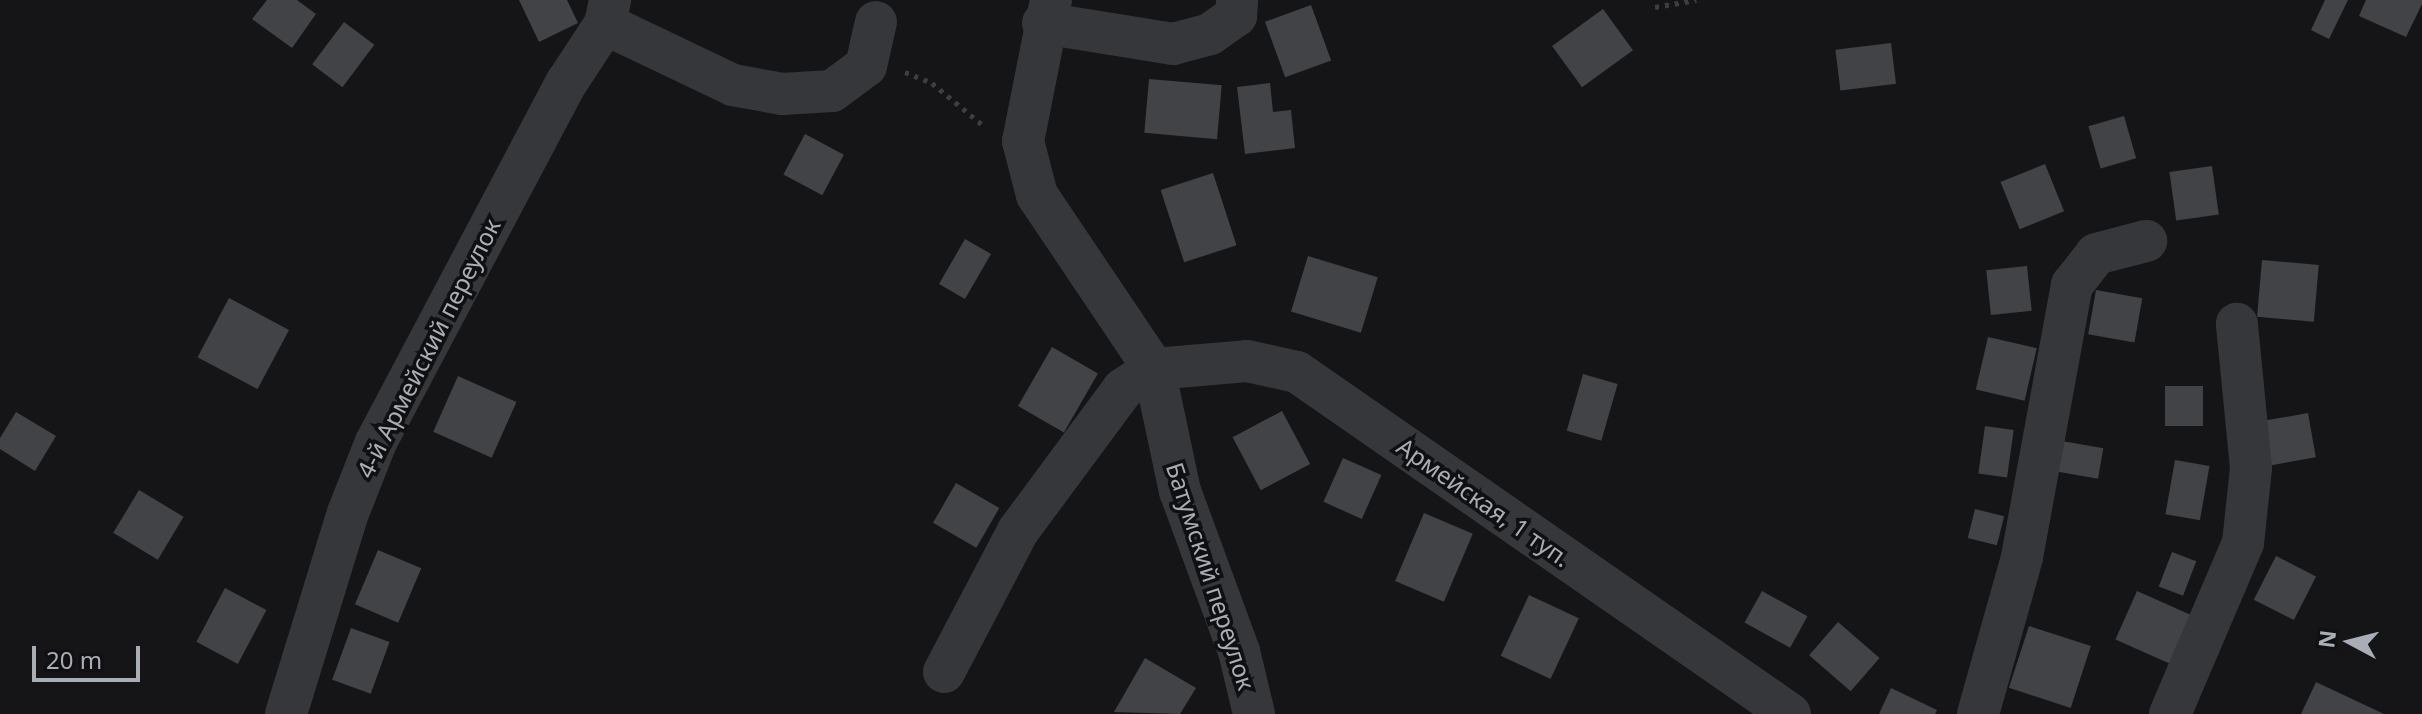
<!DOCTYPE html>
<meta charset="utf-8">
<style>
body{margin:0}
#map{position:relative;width:2422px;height:714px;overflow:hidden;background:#151517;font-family:"Noto Sans",sans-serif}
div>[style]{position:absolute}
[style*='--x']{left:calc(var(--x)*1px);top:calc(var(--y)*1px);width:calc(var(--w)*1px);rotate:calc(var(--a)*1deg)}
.building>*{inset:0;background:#424347;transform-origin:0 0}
.path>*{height:5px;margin-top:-2.5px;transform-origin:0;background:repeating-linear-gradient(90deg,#3c3e42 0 4px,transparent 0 10px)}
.minor>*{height:42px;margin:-21px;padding:0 21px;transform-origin:21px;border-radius:21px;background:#36373b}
span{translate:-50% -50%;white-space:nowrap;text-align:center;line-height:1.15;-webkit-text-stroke:7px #101012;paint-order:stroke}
.street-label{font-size:24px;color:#a8adb6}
.north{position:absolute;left:2310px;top:602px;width:80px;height:80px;-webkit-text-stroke:6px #101012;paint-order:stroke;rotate:277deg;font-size:22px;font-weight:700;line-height:32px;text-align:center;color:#a8adb6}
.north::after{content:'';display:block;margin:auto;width:28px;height:36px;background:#a8adb6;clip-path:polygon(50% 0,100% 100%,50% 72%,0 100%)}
.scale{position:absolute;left:32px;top:646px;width:108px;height:36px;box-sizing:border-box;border:4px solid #a8adb6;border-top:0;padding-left:10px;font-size:24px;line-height:28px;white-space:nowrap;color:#a8adb6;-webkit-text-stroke:6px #101012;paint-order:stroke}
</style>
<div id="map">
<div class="building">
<div style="clip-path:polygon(267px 0,297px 0,316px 14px,292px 48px,252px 19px)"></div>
<div style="clip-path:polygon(519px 0,567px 0,578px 23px,539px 42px)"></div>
<div style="clip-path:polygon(2325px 0,2348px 0,2329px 39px,2311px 30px)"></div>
<div style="clip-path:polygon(2366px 0,2422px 0,2422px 4px,2406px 37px,2359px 16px)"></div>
<div style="left:1311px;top:5px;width:59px;height:49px;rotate:70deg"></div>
<div style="left:1603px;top:9px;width:51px;height:63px;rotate:54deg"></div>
<div style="left:344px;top:22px;width:38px;height:53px;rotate:37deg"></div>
<div style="left:1891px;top:43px;width:41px;height:56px;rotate:83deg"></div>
<div style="left:1149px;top:79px;width:73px;height:54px;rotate:5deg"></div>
<div style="clip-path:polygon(1270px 83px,1273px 112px,1291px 110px,1295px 148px,1245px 154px,1237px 87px)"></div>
<div style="left:2124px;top:116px;width:44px;height:37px;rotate:74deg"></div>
<div style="left:805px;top:134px;width:44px;height:46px;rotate:28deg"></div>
<div style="left:2045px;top:164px;width:51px;height:48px;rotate:68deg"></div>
<div style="left:2212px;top:166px;width:49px;height:43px;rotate:82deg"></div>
<div style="left:1213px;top:173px;width:76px;height:55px;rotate:72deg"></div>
<div style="left:965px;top:239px;width:30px;height:52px;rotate:30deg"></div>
<div style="left:1308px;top:256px;width:73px;height:58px;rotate:17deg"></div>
<div style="left:2262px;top:260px;width:57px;height:57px;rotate:5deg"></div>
<div style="left:2027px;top:266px;width:45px;height:41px;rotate:84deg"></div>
<div style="left:2096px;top:290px;width:47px;height:45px;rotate:10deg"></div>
<div style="left:229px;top:298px;width:68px;height:67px;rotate:28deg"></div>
<div style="left:1988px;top:337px;width:50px;height:54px;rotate:13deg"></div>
<div style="left:1052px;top:347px;width:53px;height:68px;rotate:30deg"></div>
<div style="left:1583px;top:374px;width:36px;height:59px;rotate:16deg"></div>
<div style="left:458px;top:376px;width:64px;height:61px;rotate:24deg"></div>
<div style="left:2165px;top:386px;width:38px;height:40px"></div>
<div style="left:1282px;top:411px;width:60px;height:56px;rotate:62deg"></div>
<div style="clip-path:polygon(16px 412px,56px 436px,35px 471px,0 449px,0 438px)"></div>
<div style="left:2308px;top:413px;width:45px;height:48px;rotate:80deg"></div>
<div style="left:1985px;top:426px;width:29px;height:48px;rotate:8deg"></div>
<div style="left:2062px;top:441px;width:42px;height:31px;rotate:10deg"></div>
<div style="left:1343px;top:458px;width:42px;height:48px;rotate:24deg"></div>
<div style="left:2175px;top:460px;width:35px;height:55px;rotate:10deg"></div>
<div style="left:956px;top:483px;width:50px;height:46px;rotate:30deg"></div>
<div style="left:139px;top:490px;width:52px;height:50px;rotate:31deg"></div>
<div style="left:1975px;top:509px;width:30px;height:30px;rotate:14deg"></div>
<div style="left:1424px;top:513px;width:53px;height:74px;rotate:23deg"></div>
<div style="left:378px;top:550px;width:47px;height:59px;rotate:23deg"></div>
<div style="left:2172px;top:552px;width:26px;height:37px;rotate:21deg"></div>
<div style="left:2276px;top:556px;width:45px;height:49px;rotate:27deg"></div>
<div style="left:225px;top:588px;width:47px;height:61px;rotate:28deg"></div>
<div style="left:1762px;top:591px;width:52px;height:36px;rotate:29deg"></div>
<div style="left:2137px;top:591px;width:61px;height:53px;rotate:24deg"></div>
<div style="left:1529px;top:595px;width:55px;height:67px;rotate:25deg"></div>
<div style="left:1838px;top:622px;width:55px;height:44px;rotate:41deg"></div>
<div style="left:2029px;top:626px;width:65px;height:65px;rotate:18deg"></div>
<div style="left:351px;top:628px;width:41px;height:55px;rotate:20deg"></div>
<div style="clip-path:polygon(1145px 658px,1196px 688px,1180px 714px,1114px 712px)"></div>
<div style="clip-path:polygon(2316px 682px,2384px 714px,2301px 714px)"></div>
<div style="clip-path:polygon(1891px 688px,1937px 710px,1935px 714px,1879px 714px)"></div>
</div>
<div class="path">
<div style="--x:1655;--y:7;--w:42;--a:-9.7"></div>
<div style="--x:905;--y:72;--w:29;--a:22"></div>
<div style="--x:932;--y:83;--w:69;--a:39.7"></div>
</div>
<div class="minor">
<div style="--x:1051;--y:0;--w:144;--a:101.2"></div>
<div style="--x:1023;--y:141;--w:56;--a:75.5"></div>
<div style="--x:1037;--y:195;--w:210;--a:56.1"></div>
<div style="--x:1154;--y:369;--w:125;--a:78"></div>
<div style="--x:1180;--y:491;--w:171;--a:69.8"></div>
<div style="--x:1239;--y:651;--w:65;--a:76.6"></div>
<div style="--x:1043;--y:23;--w:132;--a:9.2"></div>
<div style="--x:1173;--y:44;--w:38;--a:-15"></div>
<div style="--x:1210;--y:34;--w:32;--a:-35"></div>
<div style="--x:1236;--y:16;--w:16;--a:-86"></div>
<div style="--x:605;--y:24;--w:142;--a:25.5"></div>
<div style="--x:733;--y:85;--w:50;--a:10.4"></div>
<div style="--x:782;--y:94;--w:50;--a:-3.4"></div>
<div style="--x:832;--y:91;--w:42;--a:-36.3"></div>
<div style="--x:866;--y:66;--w:45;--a:-77.2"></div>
<div style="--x:944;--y:672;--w:159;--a:-62.3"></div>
<div style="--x:1018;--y:531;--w:177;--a:-53.5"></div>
<div style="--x:1123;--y:389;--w:37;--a:-33"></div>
<div style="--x:1154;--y:369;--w:93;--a:-4.9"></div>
<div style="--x:1247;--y:361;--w:51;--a:12.4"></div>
<div style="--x:1297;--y:372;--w:600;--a:34.75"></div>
<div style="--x:286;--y:714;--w:210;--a:-72.9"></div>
<div style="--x:348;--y:513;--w:76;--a:-68.5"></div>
<div style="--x:376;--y:442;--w:408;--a:-62.1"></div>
<div style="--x:567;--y:82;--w:69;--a:-56.8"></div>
<div style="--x:605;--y:24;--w:25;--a:-78"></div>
<div style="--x:1978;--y:714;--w:163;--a:-74.3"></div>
<div style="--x:2022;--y:557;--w:277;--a:-79.6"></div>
<div style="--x:2072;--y:285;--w:39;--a:-52"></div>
<div style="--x:2096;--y:254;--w:52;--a:-14.6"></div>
<div style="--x:2170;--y:714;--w:186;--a:-66.9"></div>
<div style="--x:2243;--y:543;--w:75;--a:-83.9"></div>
<div style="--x:2251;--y:468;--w:145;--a:-95.6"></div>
</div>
<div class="street-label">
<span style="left:428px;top:348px;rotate:-63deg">4-й Армейский переулок</span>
<span style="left:1484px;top:502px;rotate:35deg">Армейская, 1 туп.</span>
<span style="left:1211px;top:576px;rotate:72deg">Батумский переулок</span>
</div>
<div class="north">N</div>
<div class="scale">20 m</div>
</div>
